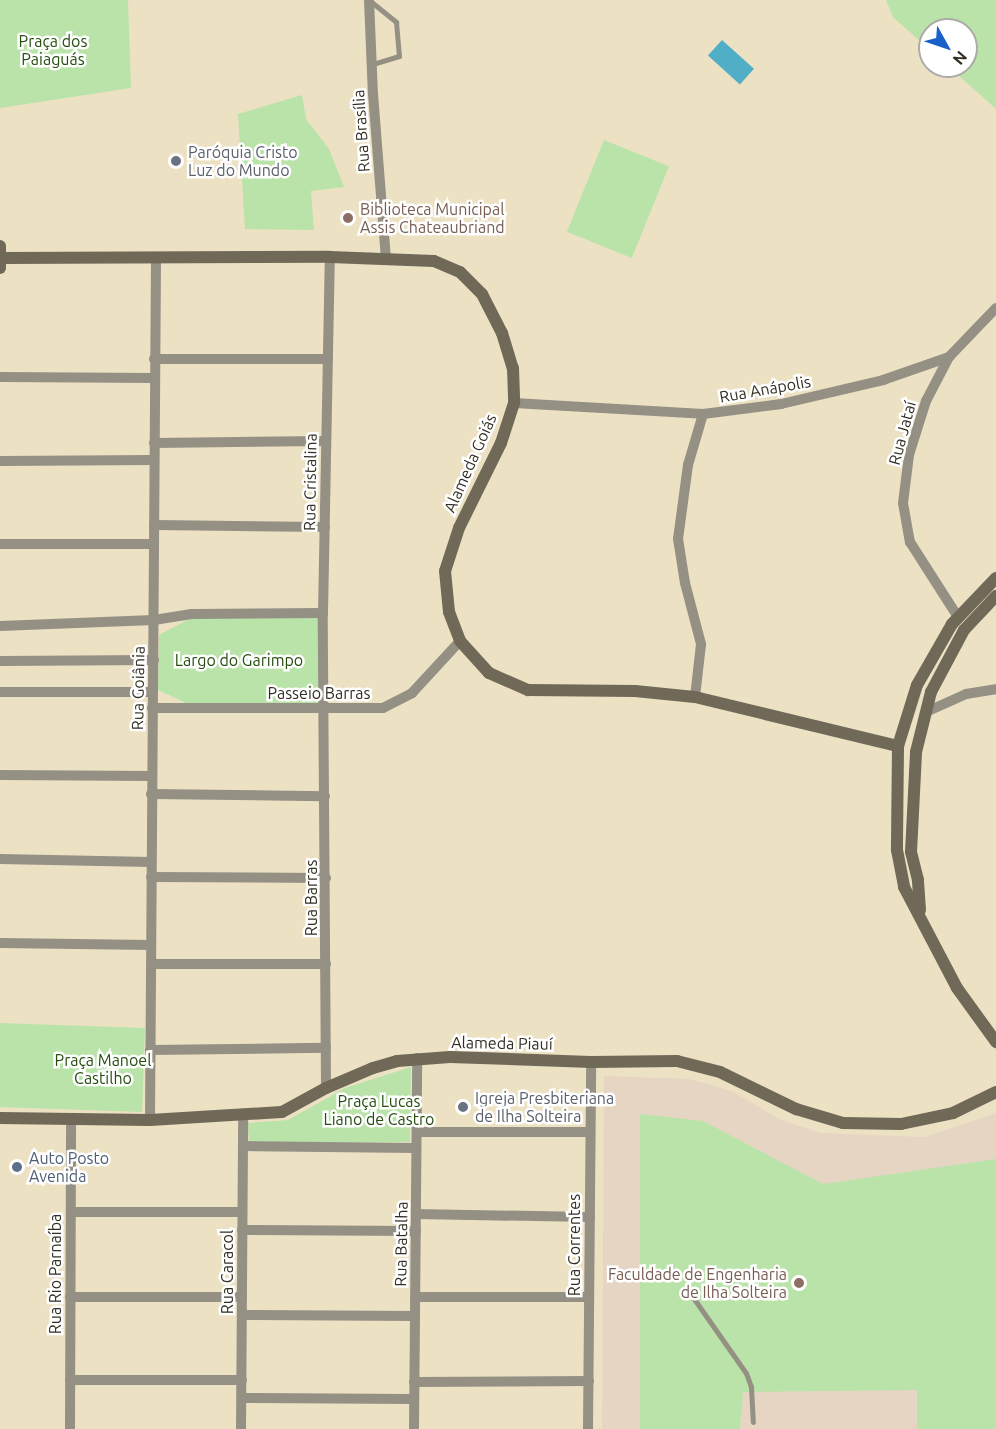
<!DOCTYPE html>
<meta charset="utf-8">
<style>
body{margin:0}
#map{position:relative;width:996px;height:1429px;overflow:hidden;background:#ede1c4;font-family:Ubuntu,sans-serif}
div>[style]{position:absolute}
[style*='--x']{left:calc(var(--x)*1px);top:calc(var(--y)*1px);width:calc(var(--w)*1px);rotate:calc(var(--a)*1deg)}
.education>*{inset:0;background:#e7d5c4}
.green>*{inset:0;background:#b9e3a8;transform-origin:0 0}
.water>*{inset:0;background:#50aec6;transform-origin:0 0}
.lane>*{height:5px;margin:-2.5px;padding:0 2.5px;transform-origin:2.5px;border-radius:2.5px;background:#959084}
.street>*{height:10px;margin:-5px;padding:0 5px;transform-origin:5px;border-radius:5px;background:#959084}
.secondary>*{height:12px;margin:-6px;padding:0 6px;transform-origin:6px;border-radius:6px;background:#706958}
.dots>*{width:16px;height:16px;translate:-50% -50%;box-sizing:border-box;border:3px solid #fff;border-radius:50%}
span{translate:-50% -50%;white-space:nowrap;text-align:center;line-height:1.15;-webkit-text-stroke:5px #fff;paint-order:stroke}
.park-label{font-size:16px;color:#264d0f}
.street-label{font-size:16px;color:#322e23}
.worship-label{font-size:16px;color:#5b616d}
.left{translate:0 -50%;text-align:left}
.education-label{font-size:16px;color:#785e54}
.right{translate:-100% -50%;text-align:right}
.service-label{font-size:16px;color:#4e5e75}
.north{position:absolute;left:918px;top:18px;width:60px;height:60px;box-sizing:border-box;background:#fff;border:2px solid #adaba7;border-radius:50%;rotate:130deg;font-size:16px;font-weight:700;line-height:24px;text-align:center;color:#322e23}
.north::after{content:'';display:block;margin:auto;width:21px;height:27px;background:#1860cb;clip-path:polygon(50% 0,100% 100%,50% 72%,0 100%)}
</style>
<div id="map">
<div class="education">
<div style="clip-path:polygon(604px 1076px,689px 1079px,732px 1091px,779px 1119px,821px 1133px,924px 1137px,996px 1113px,996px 1429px,602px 1429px)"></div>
</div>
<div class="green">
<div style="clip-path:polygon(0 0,128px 0,131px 88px,0 108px)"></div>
<div style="clip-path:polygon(886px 0,996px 0,996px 109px,948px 66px,966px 66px,966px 30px,930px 30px,930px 50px,893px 17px)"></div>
<div style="clip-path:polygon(302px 95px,306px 119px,329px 149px,344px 187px,311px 191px,314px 230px,245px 229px,238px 114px)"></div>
<div style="left:604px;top:140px;width:70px;height:99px;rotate:22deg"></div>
<div style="clip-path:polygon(193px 617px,319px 618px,318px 703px,188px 704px,158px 690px,159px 635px)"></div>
<div style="left:145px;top:1028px;width:84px;height:145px;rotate:92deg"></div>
<div style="clip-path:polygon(411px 1067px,410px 1142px,249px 1143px,248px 1123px,288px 1120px,345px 1088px)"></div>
<div style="clip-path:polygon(640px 1114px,703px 1121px,823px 1184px,996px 1159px,996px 1429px,917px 1429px,917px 1390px,743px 1392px,740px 1429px,640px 1429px)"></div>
</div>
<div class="water">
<div style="left:722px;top:40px;width:43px;height:21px;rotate:42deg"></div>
</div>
<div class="lane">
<div style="--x:369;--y:0;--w:35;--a:39"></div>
<div style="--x:396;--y:22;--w:34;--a:85"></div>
<div style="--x:399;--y:56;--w:28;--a:163"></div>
<div style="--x:692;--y:1296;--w:94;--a:55"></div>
<div style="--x:746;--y:1373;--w:15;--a:70"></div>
<div style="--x:751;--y:1387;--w:35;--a:87"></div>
</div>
<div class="street">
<div style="--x:369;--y:0;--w:94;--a:87.6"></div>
<div style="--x:373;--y:94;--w:166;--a:85.5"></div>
<div style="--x:949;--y:357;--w:50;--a:117.6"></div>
<div style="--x:926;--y:401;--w:57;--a:107.5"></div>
<div style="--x:909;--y:455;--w:48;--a:97.1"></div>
<div style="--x:903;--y:503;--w:40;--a:80"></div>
<div style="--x:910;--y:542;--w:89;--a:57.4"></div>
<div style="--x:154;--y:359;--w:174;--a:0"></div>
<div style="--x:0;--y:377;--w:154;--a:0.4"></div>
<div style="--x:514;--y:403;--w:189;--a:3.3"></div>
<div style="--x:703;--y:414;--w:79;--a:-7.3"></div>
<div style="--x:781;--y:404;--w:105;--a:-13.2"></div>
<div style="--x:883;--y:380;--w:70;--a:-19.2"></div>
<div style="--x:949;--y:357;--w:68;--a:-46.2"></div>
<div style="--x:154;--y:443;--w:172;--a:-0.7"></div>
<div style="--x:0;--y:461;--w:154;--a:-0.4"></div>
<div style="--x:154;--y:525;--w:171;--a:0.7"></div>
<div style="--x:0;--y:544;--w:154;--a:0"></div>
<div style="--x:0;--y:626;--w:154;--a:-2.2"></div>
<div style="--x:154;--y:620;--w:38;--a:-9"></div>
<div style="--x:192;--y:614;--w:131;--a:-0.4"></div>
<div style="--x:0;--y:661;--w:154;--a:-0.4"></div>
<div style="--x:0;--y:692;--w:152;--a:0"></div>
<div style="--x:695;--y:697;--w:53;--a:-83.5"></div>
<div style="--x:701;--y:644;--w:63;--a:-104.7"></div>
<div style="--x:685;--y:583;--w:45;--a:-99"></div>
<div style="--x:678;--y:539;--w:75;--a:-82.3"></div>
<div style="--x:688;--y:465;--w:53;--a:-73.6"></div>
<div style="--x:152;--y:708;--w:231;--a:0"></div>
<div style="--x:383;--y:708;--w:33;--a:-27"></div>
<div style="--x:412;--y:693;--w:71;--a:-47.3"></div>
<div style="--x:926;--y:712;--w:44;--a:-24.2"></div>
<div style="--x:966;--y:694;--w:30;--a:-9"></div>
<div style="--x:0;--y:775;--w:151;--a:0.4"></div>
<div style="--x:151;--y:794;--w:174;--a:0.7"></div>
<div style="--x:0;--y:859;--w:151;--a:1.1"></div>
<div style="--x:151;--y:877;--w:175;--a:0.3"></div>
<div style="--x:0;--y:943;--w:151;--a:0.8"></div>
<div style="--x:151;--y:964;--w:175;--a:0"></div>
<div style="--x:150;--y:1050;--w:176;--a:-0.7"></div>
<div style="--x:326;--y:1088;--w:475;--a:-90.4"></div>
<div style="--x:323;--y:613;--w:356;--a:-88.9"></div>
<div style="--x:150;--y:1120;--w:863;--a:-89.6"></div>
<div style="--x:417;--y:1132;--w:173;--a:0"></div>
<div style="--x:243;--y:1146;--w:173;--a:0.7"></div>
<div style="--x:71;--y:1212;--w:171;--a:0"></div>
<div style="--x:416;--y:1214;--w:174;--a:1"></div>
<div style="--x:242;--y:1230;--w:174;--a:0.3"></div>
<div style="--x:70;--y:1297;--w:172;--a:0"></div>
<div style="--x:415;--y:1297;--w:174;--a:0"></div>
<div style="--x:242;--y:1315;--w:173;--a:0.3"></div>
<div style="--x:70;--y:1380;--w:172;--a:0"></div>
<div style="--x:414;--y:1382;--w:175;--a:-0.3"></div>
<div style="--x:242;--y:1398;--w:172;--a:0.3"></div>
<div style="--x:70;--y:1429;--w:310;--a:-89.8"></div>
<div style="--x:241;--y:1429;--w:315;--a:-89.6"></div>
<div style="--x:414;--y:1429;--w:371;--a:-89.5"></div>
<div style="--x:588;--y:1429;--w:367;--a:-89.5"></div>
</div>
<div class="secondary">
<div style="--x:0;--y:246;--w:22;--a:90"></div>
<div style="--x:2;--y:258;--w:328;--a:-0.2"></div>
<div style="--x:330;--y:257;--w:104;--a:2.2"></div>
<div style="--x:434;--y:261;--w:28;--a:23"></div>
<div style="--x:460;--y:272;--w:31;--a:45"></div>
<div style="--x:482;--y:294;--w:44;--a:62.9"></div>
<div style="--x:502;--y:333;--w:37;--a:73"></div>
<div style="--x:513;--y:368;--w:35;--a:88"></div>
<div style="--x:514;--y:403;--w:42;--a:108"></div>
<div style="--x:501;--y:443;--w:95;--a:116.3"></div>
<div style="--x:459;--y:528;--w:45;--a:108"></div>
<div style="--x:445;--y:571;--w:41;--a:84.4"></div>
<div style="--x:449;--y:612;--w:31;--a:69"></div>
<div style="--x:460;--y:641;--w:43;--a:47.8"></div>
<div style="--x:489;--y:673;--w:43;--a:23.6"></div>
<div style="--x:528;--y:690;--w:107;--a:0.5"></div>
<div style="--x:635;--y:691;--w:60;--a:5.7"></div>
<div style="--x:695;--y:697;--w:209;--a:13.6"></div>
<div style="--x:996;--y:578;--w:64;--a:133.7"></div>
<div style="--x:952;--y:624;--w:70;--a:119.8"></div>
<div style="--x:917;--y:685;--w:64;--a:107.3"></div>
<div style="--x:898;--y:746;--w:104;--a:90.6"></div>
<div style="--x:897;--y:850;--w:38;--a:79"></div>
<div style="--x:904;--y:887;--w:114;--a:62.3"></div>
<div style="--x:957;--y:988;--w:67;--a:54.2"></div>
<div style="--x:920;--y:910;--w:30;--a:-94"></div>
<div style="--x:918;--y:880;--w:29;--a:-104"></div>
<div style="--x:911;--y:852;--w:100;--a:-87.1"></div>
<div style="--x:916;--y:752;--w:62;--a:-76"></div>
<div style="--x:931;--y:692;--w:70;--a:-62"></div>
<div style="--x:964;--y:630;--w:47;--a:-46.7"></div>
<div style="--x:0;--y:1118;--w:150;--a:0.8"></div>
<div style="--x:150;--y:1120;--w:132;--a:-3.5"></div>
<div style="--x:282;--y:1112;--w:50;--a:-28.6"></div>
<div style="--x:326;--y:1088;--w:51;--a:-23.1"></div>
<div style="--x:373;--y:1068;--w:25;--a:-16"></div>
<div style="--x:397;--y:1061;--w:53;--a:-4.3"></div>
<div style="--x:450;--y:1057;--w:141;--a:2"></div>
<div style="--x:591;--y:1062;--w:86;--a:-0.7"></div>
<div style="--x:677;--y:1061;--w:44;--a:14.3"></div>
<div style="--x:720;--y:1072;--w:85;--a:26"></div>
<div style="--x:796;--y:1109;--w:49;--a:16.6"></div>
<div style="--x:843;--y:1123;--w:58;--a:1"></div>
<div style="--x:901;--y:1124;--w:53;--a:-11.9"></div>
<div style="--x:953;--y:1113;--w:48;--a:-26"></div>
</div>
<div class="dots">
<div style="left:176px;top:161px;background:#6b7280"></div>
<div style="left:348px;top:218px;background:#8d6e63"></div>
<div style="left:463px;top:1107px;background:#6b7280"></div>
<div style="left:17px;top:1167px;background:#5c6f8a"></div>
<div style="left:799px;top:1283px;background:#8d6e63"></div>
</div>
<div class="park-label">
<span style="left:53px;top:50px">Praça dos<br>Paiaguás</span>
<span style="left:239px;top:660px">Largo do Garimpo</span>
<span style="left:103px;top:1069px">Praça Manoel<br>Castilho</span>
<span style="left:379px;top:1110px">Praça Lucas<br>Liano de Castro</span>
</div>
<div class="street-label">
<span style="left:361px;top:131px;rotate:-94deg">Rua Brasília</span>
<span style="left:765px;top:389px;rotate:-10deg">Rua Anápolis</span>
<span style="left:902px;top:433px;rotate:-75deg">Rua Jataí</span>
<span style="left:470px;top:463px;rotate:-66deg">Alameda Goiás</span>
<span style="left:310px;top:482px;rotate:-89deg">Rua Cristalina</span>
<span style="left:138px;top:688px;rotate:-89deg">Rua Goiânia</span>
<span style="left:319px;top:693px">Passeio Barras</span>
<span style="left:311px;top:898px;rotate:-90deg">Rua Barras</span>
<span style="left:502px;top:1043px;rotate:1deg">Alameda Piauí</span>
<span style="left:401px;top:1244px;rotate:-89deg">Rua Batalha</span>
<span style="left:574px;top:1245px;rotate:-90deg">Rua Correntes</span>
<span style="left:227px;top:1272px;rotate:-90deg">Rua Caracol</span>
<span style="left:55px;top:1274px;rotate:-90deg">Rua Rio Parnaíba</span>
</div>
<div class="worship-label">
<span class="left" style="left:188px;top:161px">Paróquia Cristo<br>Luz do Mundo</span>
<span class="left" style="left:475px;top:1107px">Igreja Presbiteriana<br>de Ilha Solteira</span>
</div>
<div class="education-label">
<span class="left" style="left:360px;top:218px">Biblioteca Municipal<br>Assis Chateaubriand</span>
<span class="right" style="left:787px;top:1283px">Faculdade de Engenharia<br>de Ilha Solteira</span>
</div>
<div class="service-label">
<span class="left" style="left:29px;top:1167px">Auto Posto<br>Avenida</span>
</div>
<div class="north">N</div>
</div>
